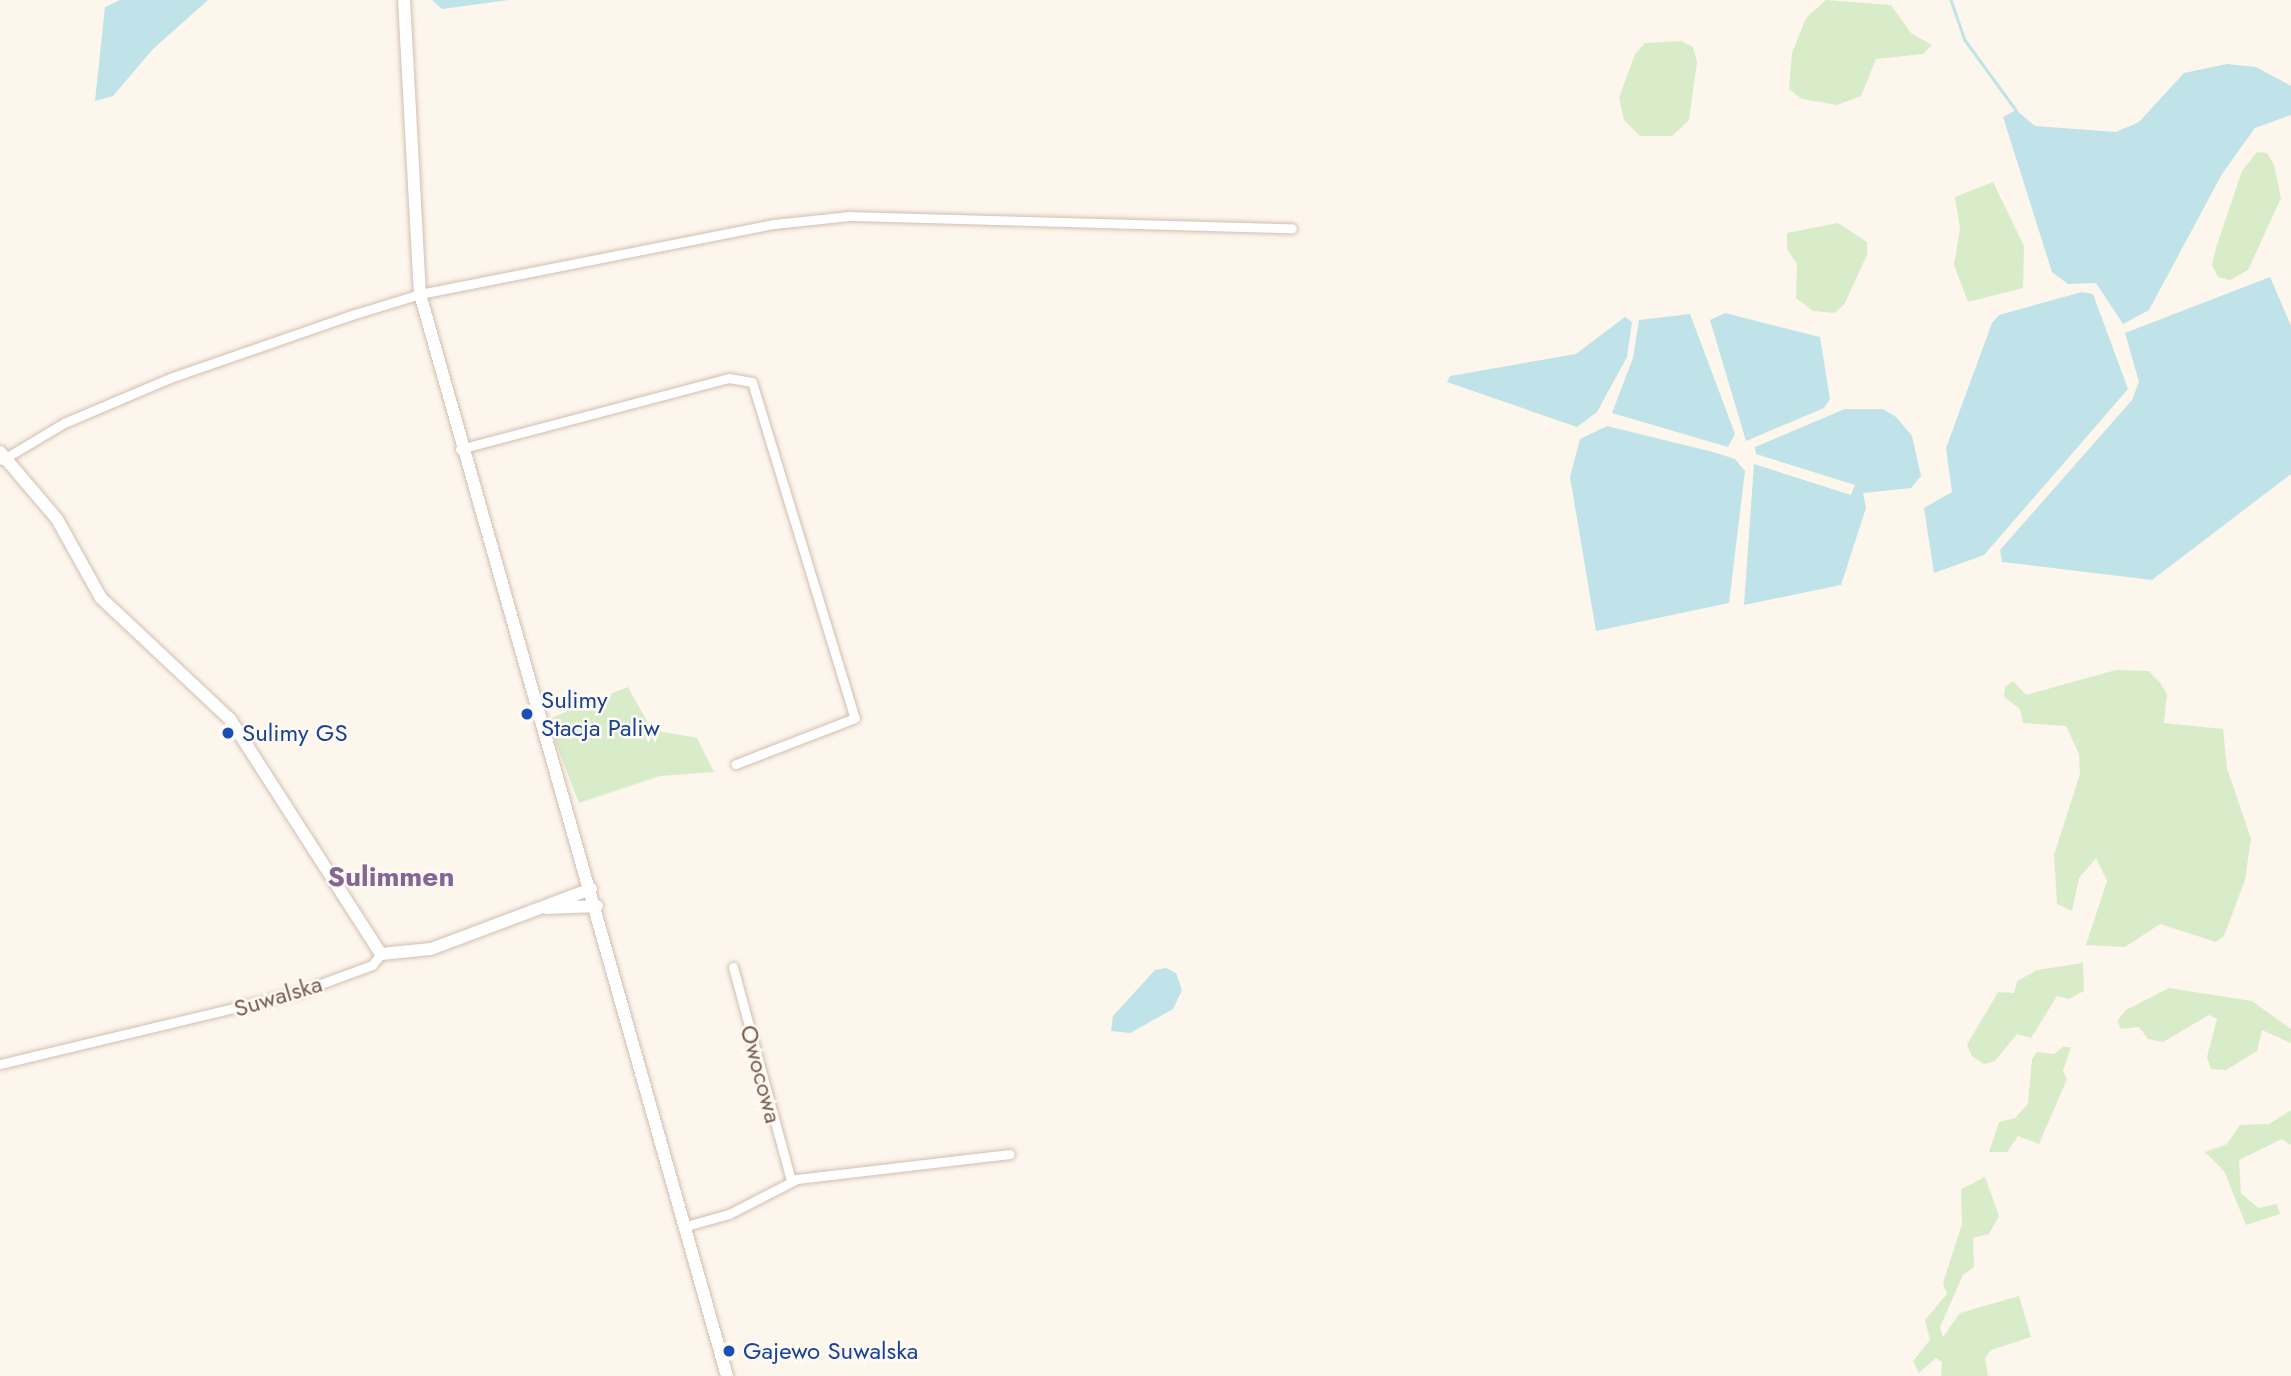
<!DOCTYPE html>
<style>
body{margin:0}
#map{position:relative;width:2291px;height:1376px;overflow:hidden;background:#fdf6ec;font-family:Jost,sans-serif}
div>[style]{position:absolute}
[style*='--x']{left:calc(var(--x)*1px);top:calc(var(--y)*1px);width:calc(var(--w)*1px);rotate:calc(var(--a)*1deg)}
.green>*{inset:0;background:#d8ecc9}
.water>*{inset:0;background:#bfe3e8}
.stream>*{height:2.5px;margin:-1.25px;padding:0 1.25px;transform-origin:1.25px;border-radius:1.25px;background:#bfe3e8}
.roads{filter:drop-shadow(0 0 2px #d1beb0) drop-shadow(0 0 2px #d1beb0)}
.street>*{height:9px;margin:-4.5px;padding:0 4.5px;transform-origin:4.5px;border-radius:4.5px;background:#fff}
.secondary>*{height:12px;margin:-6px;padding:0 6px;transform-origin:6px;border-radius:6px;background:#fff}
.dots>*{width:19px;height:19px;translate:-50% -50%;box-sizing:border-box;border:4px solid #fffaf3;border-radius:50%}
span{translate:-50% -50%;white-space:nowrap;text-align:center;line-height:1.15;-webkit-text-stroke:5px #fffaf3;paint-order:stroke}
.transit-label{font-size:24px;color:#164399}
.left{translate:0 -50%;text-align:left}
.street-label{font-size:24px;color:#7a5c4d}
.quarter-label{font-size:28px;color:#846695;font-weight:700}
</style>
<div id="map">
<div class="green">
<div style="clip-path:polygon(1826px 0,1891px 5px,1911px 33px,1932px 45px,1923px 54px,1876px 59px,1861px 96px,1837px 105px,1802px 99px,1789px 89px,1792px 53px,1806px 18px)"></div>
<div style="clip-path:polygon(1681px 41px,1693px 47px,1697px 62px,1689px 120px,1672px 136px,1640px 136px,1624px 120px,1619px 98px,1635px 54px,1645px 43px)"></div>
<div style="clip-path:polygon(2257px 152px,2267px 153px,2274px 165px,2281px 198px,2248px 270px,2230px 280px,2218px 277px,2212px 265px,2216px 248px,2242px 171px)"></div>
<div style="clip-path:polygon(1993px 182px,2024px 246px,2023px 288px,1968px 302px,1954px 265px,1960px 229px,1955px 197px)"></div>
<div style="clip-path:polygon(1838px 223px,1867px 242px,1867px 255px,1844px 305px,1834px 313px,1813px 311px,1796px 298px,1797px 264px,1787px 249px,1787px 233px)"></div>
<div style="clip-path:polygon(2116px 670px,2149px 671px,2161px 684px,2167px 694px,2164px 723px,2223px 729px,2227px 768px,2251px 839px,2245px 880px,2224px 936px,2216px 942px,2160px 924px,2125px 947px,2086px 945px,2107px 881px,2096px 858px,2079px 878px,2072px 911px,2057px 904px,2054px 855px,2080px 774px,2079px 754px,2066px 726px,2023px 723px,2020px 709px,2004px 697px,2005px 687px,2013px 681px,2026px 695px)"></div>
<div style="clip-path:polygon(628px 687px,652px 730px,697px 738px,714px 772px,660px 776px,579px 803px,549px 725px,553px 717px)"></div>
<div style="clip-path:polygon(2083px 963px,2084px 991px,2069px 999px,2057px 996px,2031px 1038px,2017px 1034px,1995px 1061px,1984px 1064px,1972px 1056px,1967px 1045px,1998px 992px,2014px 993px,2017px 981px,2037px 970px)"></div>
<div style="clip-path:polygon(2169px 988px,2252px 1001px,2291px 1029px,2291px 1043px,2262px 1030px,2257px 1051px,2226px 1070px,2211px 1069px,2207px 1057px,2217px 1019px,2209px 1015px,2163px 1042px,2148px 1039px,2139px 1027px,2121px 1029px,2117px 1021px,2126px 1010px)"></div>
<div style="clip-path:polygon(2063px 1047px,2071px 1047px,2063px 1071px,2067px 1079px,2039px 1144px,2018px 1136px,2007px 1152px,1989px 1152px,1999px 1122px,2015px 1118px,2028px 1104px,2032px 1059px,2037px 1052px,2054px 1054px)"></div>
<div style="clip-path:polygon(2291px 1110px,2291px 1145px,2282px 1139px,2239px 1160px,2241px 1193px,2258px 1208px,2277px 1204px,2280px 1214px,2246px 1225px,2224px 1171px,2205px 1152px,2227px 1144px,2240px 1125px,2269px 1124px)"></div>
<div style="clip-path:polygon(1985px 1177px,1999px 1216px,1989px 1234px,1973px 1238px,1974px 1267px,1963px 1275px,1940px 1327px,1943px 1337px,1960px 1313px,2019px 1296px,2031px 1337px,1991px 1350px,1985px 1358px,1988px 1376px,1941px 1376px,1942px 1362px,1936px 1358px,1919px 1373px,1913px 1361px,1930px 1340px,1925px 1320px,1947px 1294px,1943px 1283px,1962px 1224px,1961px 1189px)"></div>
</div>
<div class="water">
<div style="clip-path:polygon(120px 0,208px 0,153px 49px,113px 96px,95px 101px,105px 7px)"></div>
<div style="clip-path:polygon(432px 0,509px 0,442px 9px)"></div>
<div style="clip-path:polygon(2227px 64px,2256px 67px,2291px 86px,2291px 115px,2255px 128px,2222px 174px,2149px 310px,2123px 324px,2096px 283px,2068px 284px,2052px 272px,2003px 117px,2016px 110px,2035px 126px,2116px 132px,2139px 122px,2184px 73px)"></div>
<div style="clip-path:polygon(2270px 277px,2291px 326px,2291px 474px,2152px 580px,2002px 562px,2000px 550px,2132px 400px,2139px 382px,2125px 333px)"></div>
<div style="clip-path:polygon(2082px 292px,2093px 294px,2128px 389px,1984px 555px,1934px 573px,1924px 508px,1952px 492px,1946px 448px,1992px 323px,1999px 315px)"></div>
<div style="clip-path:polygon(1725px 313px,1820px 337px,1830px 399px,1824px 408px,1746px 441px,1710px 320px)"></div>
<div style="clip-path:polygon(1690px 314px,1735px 434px,1728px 447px,1612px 413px,1633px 358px,1639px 320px)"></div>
<div style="clip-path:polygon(1625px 317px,1632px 322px,1627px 357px,1597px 412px,1577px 427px,1447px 382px,1450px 376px,1576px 354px)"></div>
<div style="clip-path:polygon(1845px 409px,1883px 409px,1896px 417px,1912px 436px,1921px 476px,1911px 488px,1863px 493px,1866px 508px,1841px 585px,1744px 605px,1754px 464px,1851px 495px,1855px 485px,1756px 454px,1755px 447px)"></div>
<div style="clip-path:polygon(1607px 426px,1713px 452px,1735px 459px,1745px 471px,1729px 603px,1596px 631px,1570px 477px,1580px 439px)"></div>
<div style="clip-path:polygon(1166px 968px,1176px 973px,1182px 990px,1173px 1009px,1130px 1033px,1111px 1031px,1113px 1016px,1155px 970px)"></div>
</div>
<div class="stream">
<div style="--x:1951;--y:0;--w:42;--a:70.7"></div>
<div style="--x:1965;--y:40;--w:87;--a:53.9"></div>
</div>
<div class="roads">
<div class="street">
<div style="--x:460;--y:449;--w:278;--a:-14.8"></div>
<div style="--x:729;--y:378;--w:23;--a:10"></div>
<div style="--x:752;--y:382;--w:351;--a:73"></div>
<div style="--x:855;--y:718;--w:128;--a:158.9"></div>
<div style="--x:2;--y:460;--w:72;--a:-30.8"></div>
<div style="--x:64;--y:423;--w:115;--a:-23"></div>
<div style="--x:170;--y:378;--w:196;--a:-19.1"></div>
<div style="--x:355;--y:314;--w:68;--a:-17.1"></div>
<div style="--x:420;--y:294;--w:361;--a:-11.2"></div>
<div style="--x:774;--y:224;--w:76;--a:-6"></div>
<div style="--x:850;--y:216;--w:442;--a:1.6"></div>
<div style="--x:733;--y:967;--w:222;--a:74.8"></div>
<div style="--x:0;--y:1064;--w:308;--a:-13.5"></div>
<div style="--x:299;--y:992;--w:78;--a:-20.3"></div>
<div style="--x:372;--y:965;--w:14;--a:-51"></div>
<div style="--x:686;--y:1226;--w:45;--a:-15.6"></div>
<div style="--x:729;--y:1214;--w:76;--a:-27.2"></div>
<div style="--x:797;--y:1179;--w:214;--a:-6.7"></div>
</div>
<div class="secondary">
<div style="--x:404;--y:0;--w:294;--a:86.9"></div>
<div style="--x:420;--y:294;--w:1125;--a:74.16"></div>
<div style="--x:0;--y:452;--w:88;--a:49.6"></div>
<div style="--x:57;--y:519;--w:90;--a:60.9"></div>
<div style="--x:101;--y:598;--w:177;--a:43.2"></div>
<div style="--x:230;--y:719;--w:279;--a:57.3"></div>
<div style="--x:381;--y:954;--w:50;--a:-5.7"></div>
<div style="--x:431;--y:949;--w:171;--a:-20.6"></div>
<div style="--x:547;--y:908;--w:50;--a:-2.3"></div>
</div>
</div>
<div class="dots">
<div style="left:527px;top:714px;background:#1a4fb4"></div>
<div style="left:228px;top:733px;background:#1a4fb4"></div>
<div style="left:729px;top:1351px;background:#1a4fb4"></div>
</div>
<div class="transit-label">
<span class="left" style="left:541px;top:714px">Sulimy<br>Stacja Paliw</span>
<span class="left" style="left:242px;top:733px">Sulimy GS</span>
<span class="left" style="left:743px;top:1351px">Gajewo Suwalska</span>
</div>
<div class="street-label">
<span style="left:278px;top:996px;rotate:-17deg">Suwalska</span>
<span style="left:761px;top:1074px;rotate:75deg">Owocowa</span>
</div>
<div class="quarter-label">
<span style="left:391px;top:877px">Sulimmen</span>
</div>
</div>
